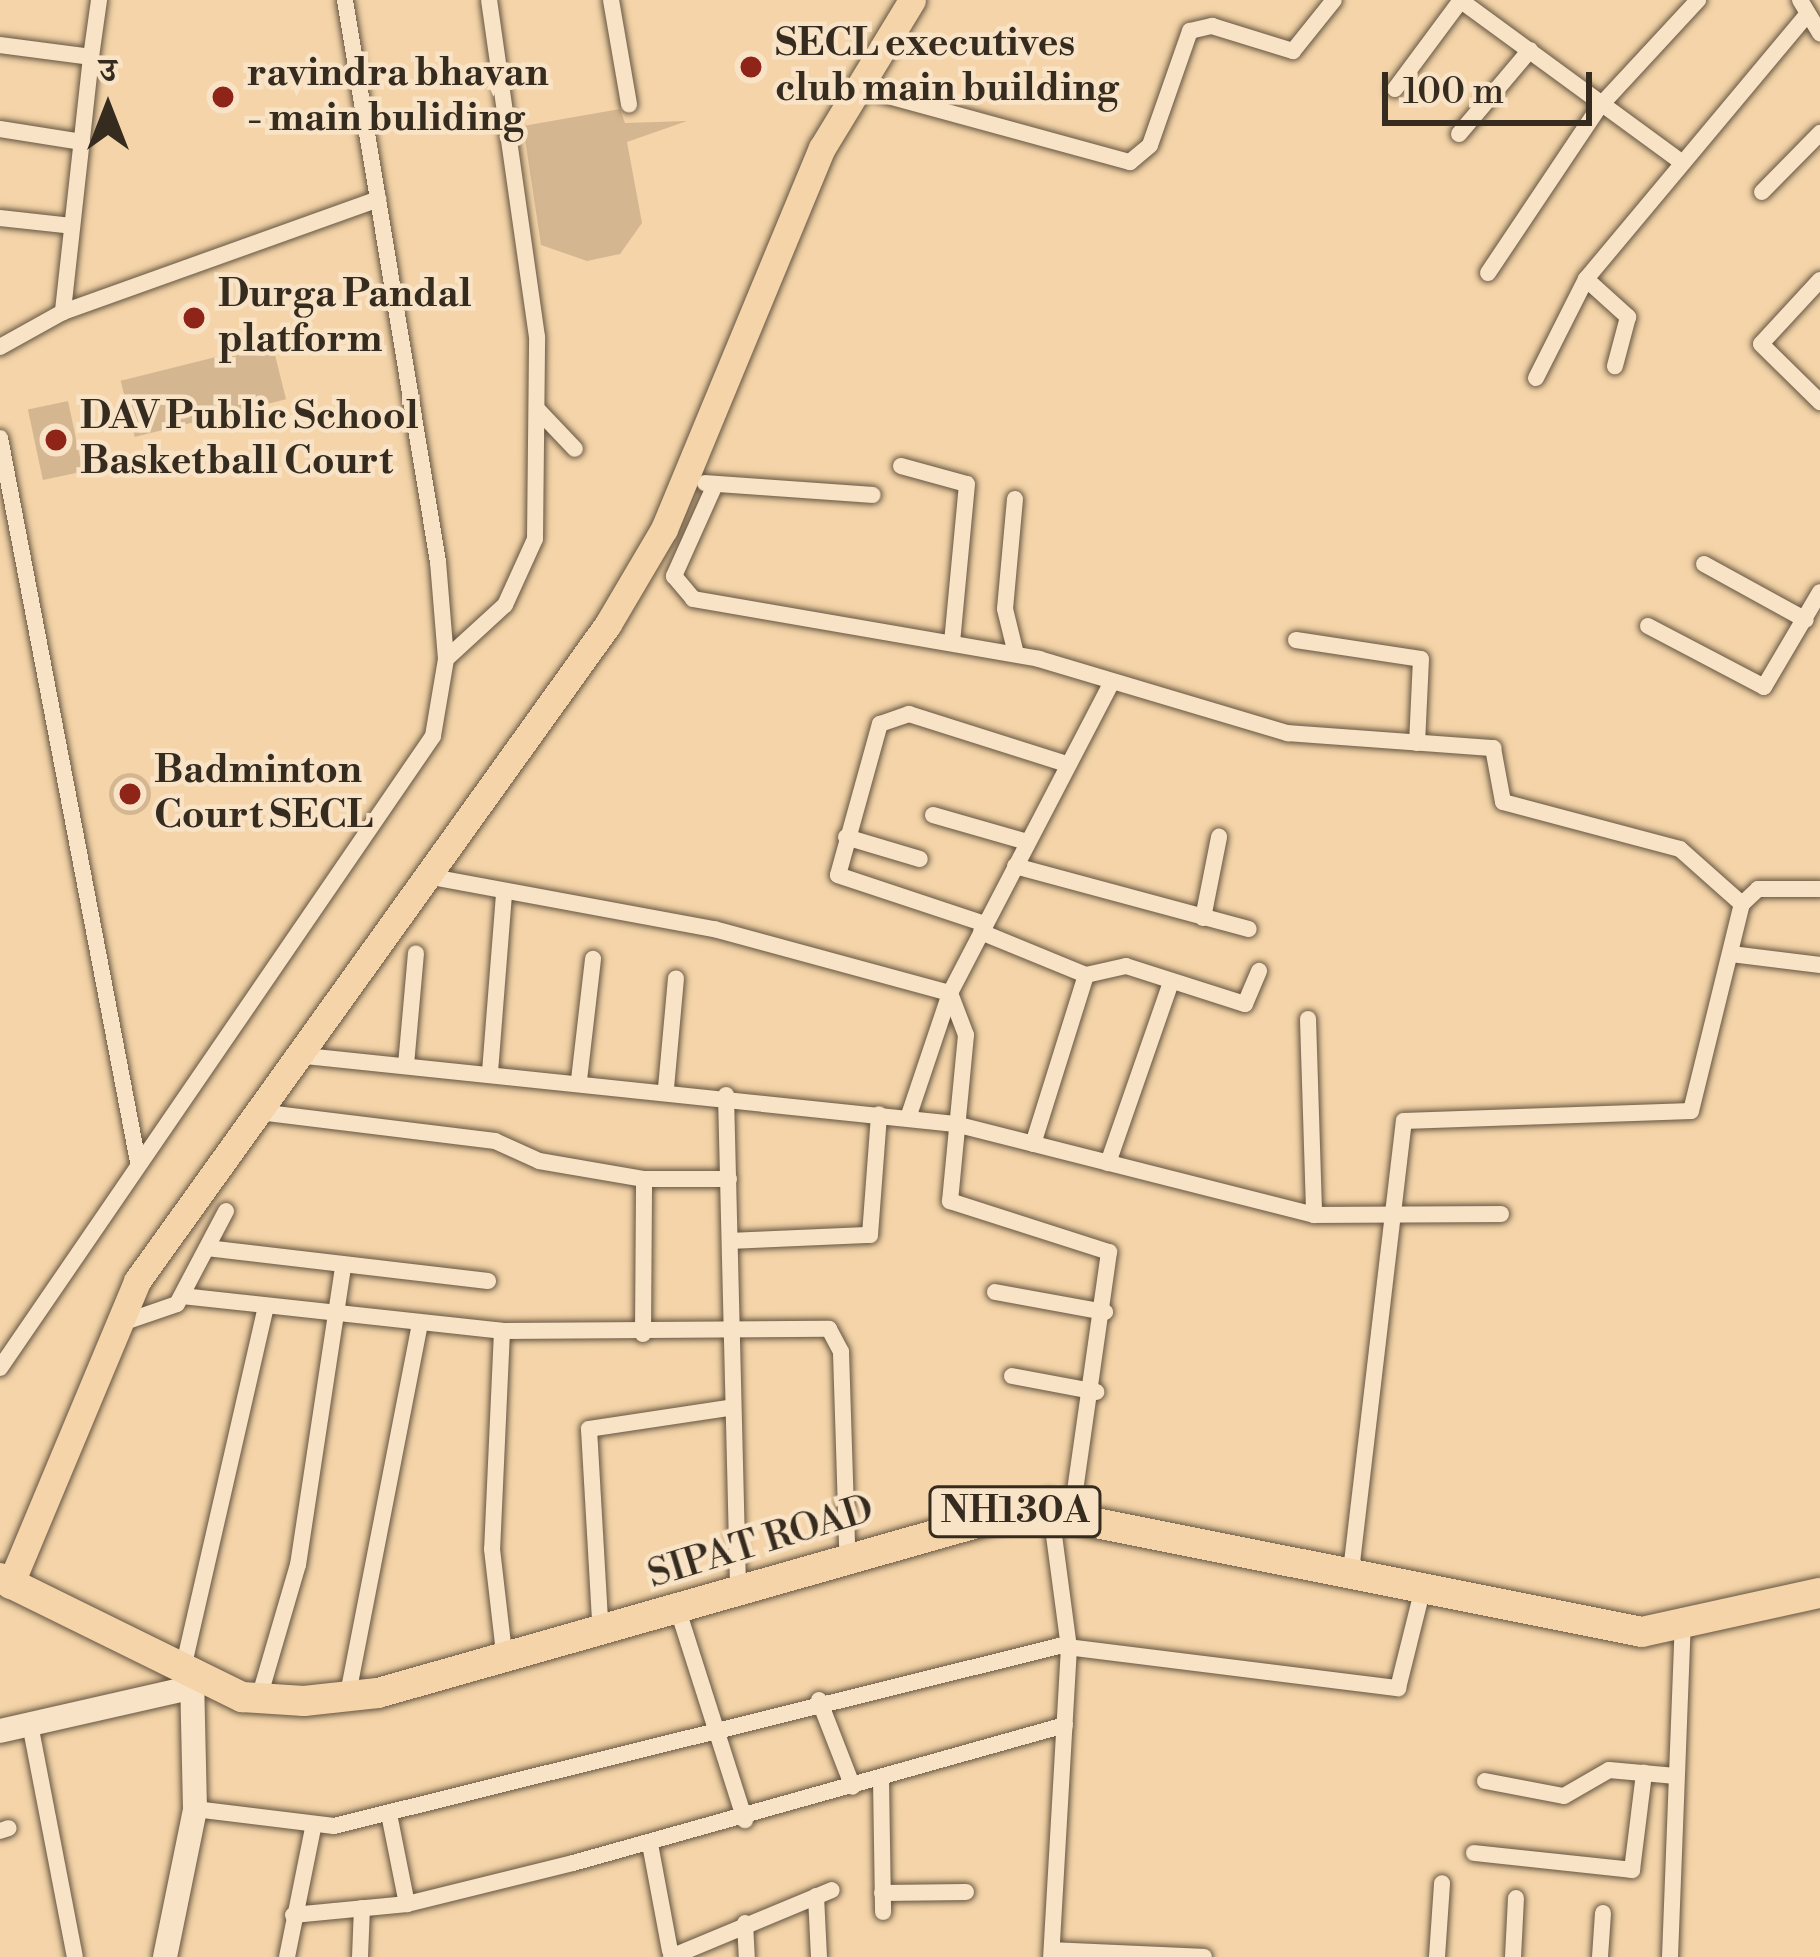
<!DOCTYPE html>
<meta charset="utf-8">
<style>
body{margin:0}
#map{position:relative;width:1820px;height:1957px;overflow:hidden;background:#f4d4a8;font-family:"Libre Bodoni","Noto Serif Devanagari",serif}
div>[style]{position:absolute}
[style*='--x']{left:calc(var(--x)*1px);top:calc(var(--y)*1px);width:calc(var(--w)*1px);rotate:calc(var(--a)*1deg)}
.green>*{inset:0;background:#d4b791;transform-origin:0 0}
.round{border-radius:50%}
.roads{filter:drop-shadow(0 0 3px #655541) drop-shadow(0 0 3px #655541)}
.street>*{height:16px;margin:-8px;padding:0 8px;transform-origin:8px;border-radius:8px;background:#f8e3c6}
.secondary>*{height:24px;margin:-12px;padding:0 12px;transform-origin:12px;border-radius:12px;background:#f8e3c6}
.primary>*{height:27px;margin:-13.5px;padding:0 13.5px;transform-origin:13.5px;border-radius:13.5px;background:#f4d4a8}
.highway>*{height:30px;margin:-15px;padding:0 15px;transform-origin:15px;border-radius:15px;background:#f4d4a8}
.dots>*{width:33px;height:33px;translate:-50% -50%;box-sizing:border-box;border:6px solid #f8e3c6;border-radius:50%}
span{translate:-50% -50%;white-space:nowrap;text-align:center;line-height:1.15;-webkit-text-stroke:9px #f8e3c6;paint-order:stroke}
.shield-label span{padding:3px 9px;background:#f8e3c6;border:3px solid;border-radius:9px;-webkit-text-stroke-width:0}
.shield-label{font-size:36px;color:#352b1f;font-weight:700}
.poi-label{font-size:39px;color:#352b1f;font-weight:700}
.left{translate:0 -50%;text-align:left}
.street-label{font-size:39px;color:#352b1f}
.north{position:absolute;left:48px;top:48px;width:120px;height:120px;-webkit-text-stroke:9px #f8e3c6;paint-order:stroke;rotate:0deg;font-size:33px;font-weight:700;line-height:48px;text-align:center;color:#352b1f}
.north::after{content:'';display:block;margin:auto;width:42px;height:54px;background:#352b1f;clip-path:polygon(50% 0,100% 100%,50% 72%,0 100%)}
.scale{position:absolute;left:1382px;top:72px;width:210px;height:54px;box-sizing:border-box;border:6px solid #352b1f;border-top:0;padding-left:15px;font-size:36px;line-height:42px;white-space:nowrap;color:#352b1f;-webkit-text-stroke:9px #f8e3c6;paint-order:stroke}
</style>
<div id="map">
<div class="green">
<div style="clip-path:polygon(620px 109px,625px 123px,687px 121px,627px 142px,642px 223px,620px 254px,587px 261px,541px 245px,523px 126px)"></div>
<div style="left:272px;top:343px;width:58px;height:156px;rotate:76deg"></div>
<div style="left:68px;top:401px;width:72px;height:41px;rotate:78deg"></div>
<div class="round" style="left:109px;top:773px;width:42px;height:42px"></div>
</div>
<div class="roads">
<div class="street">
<div style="--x:611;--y:0;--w:106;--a:80.2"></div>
<div style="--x:1460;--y:0;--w:269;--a:36.2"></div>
<div style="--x:1800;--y:0;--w:39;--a:59"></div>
<div style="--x:0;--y:45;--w:92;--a:7.5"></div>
<div style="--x:91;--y:57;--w:257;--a:96.3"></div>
<div style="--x:91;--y:57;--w:58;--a:-82"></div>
<div style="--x:859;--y:88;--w:281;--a:15.3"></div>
<div style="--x:1130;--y:162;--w:26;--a:-40"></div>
<div style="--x:1150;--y:145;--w:121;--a:-70.7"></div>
<div style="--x:1190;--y:31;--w:23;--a:-13"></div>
<div style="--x:1212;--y:26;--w:85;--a:17.2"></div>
<div style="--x:1293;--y:51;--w:65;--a:-51.2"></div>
<div style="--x:1395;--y:89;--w:111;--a:-53.4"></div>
<div style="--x:0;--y:129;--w:83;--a:9"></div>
<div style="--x:1459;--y:134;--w:110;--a:-49.8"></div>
<div style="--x:1762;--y:192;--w:83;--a:-45.5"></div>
<div style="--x:0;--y:218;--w:72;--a:6.3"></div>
<div style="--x:1488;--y:273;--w:200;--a:-56.2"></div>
<div style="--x:1599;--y:107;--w:146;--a:-47.2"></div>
<div style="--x:1586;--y:279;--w:57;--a:42.1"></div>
<div style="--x:1628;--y:317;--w:51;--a:104.9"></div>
<div style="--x:1820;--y:280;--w:87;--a:132.7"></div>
<div style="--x:1761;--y:344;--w:83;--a:44.5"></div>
<div style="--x:0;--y:347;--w:72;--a:-29.1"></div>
<div style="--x:63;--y:312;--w:335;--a:-19.7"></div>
<div style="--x:1536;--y:378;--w:111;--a:-63.2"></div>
<div style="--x:1586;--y:279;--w:344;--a:-50.1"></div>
<div style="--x:539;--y:411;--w:52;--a:46.5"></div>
<div style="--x:0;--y:438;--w:737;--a:79.21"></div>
<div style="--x:901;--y:466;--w:68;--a:15.3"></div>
<div style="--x:967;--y:484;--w:159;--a:95.4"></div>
<div style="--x:705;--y:483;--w:168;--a:4.1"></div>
<div style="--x:714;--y:487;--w:98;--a:114.2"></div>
<div style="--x:674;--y:576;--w:30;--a:50"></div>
<div style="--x:693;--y:599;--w:351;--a:9.8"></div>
<div style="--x:1039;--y:659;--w:260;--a:16.6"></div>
<div style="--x:1288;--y:733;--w:206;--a:4.2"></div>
<div style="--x:1493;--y:748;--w:55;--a:79.5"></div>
<div style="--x:1503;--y:802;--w:183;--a:14.9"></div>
<div style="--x:1680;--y:849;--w:83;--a:41.6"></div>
<div style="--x:1015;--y:499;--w:110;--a:95.2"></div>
<div style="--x:1005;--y:609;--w:46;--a:76.3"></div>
<div style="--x:1704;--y:564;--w:116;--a:28.8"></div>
<div style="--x:1648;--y:626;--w:131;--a:27.7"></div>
<div style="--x:1764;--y:687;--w:110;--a:-59.5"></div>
<div style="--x:1296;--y:640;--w:126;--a:8.6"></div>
<div style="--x:1421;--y:659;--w:84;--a:92.7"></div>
<div style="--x:446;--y:659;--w:80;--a:-42.5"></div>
<div style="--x:505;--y:605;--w:72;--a:-65.6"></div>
<div style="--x:535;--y:539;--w:202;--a:-89.4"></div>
<div style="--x:537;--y:337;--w:340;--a:-98.1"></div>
<div style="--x:933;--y:815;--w:98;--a:16"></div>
<div style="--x:846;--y:837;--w:77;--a:16.6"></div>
<div style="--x:1015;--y:866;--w:242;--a:15.1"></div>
<div style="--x:427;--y:876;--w:292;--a:10.5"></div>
<div style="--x:714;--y:929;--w:245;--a:15.2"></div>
<div style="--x:950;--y:993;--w:45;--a:69.1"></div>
<div style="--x:966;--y:1035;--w:167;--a:95.5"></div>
<div style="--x:950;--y:1201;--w:167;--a:17.8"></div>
<div style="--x:1109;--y:1252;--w:249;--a:98.1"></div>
<div style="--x:1203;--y:918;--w:83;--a:-78.8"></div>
<div style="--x:985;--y:924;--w:155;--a:-161.6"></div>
<div style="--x:838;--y:875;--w:157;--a:-74.5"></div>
<div style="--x:880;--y:724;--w:31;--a:-19"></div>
<div style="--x:909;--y:714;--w:166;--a:17.6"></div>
<div style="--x:981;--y:932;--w:113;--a:22.3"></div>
<div style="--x:1086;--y:975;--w:177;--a:107.4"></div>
<div style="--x:1731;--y:954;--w:90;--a:7"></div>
<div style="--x:1086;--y:975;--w:41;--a:-12.7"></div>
<div style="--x:1126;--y:966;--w:125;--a:17.7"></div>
<div style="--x:1245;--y:1004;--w:36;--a:-67"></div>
<div style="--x:1308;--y:1019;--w:196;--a:88.2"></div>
<div style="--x:296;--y:1055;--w:663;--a:5.98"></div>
<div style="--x:955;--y:1124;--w:370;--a:14.2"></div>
<div style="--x:1314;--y:1215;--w:187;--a:-0.3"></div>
<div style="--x:406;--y:1065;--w:112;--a:-84.9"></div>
<div style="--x:490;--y:1072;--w:178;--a:-85.5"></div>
<div style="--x:579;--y:1080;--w:122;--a:-83.4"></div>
<div style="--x:666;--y:1088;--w:110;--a:-84.8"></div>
<div style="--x:726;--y:1095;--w:484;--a:88.6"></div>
<div style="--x:259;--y:1112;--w:238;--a:7"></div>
<div style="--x:495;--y:1141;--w:48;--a:24.4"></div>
<div style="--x:539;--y:1161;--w:107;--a:9.7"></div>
<div style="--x:644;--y:1179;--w:85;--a:0"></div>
<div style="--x:908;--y:1118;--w:132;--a:-71.4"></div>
<div style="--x:950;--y:993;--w:351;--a:-62.5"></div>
<div style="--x:1108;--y:1163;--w:192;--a:-70.8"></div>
<div style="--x:731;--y:1241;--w:139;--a:-2.5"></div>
<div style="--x:870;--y:1235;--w:121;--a:-85.7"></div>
<div style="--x:207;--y:1248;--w:283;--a:6.7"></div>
<div style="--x:995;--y:1292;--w:112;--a:10.3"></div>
<div style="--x:182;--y:1296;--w:322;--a:6.2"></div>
<div style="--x:502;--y:1331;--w:327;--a:-0.4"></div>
<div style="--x:829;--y:1329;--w:26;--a:62"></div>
<div style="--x:841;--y:1352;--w:193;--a:88.2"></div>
<div style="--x:119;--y:1324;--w:61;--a:-19"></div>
<div style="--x:177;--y:1304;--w:105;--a:-62.2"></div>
<div style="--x:502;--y:1331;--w:218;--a:92.6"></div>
<div style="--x:492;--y:1549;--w:96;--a:83.4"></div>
<div style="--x:643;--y:1334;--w:155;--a:-89.6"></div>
<div style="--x:0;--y:1368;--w:766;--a:-55.58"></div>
<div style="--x:433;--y:736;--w:78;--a:-80.4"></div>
<div style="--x:446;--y:659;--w:97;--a:-94.7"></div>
<div style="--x:438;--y:562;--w:570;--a:-99.4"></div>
<div style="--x:1012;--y:1376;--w:86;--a:10.7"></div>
<div style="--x:1049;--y:1498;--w:150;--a:82.4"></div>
<div style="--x:1069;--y:1647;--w:311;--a:93.3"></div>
<div style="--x:1351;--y:1571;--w:453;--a:-83.3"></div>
<div style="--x:1404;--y:1121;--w:287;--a:-2"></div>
<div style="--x:1691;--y:1111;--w:213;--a:-76.2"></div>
<div style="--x:1742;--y:904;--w:22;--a:-43"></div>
<div style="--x:1758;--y:889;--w:62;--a:0"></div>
<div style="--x:676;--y:1604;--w:227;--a:72.3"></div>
<div style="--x:600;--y:1620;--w:191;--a:-93.3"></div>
<div style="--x:589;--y:1429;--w:141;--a:-8.6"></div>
<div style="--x:182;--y:1673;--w:376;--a:-77.1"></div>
<div style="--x:259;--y:1698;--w:139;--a:-73.7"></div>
<div style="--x:298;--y:1565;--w:299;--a:-81.4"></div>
<div style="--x:347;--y:1699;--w:382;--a:-79"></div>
<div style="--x:819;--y:1700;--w:93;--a:68.7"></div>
<div style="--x:30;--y:1724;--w:237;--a:79.1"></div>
<div style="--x:881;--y:1779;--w:133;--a:89.1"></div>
<div style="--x:1485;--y:1781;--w:80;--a:10.8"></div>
<div style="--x:1564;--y:1796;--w:52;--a:-30"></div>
<div style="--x:1609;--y:1770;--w:67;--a:5.1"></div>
<div style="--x:195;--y:1809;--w:140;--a:7"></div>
<div style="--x:334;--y:1826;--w:747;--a:-13.94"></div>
<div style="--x:1059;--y:1646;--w:342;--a:7.1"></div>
<div style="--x:1398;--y:1688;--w:103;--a:-76"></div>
<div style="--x:389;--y:1814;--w:92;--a:78.7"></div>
<div style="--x:0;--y:1831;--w:9;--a:-18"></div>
<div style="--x:650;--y:1844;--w:109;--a:79.4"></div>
<div style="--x:1474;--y:1853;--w:159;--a:6.1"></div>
<div style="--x:1632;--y:1870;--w:98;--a:-82.9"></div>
<div style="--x:882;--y:1893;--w:84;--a:-0.7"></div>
<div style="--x:816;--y:1896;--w:61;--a:87.2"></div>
<div style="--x:293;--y:1915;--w:115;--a:-5.5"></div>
<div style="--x:407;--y:1904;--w:171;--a:-13.9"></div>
<div style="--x:573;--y:1863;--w:511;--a:-15.67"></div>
<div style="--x:745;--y:1923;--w:34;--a:87"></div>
<div style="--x:1052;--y:1950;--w:152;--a:2.6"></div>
<div style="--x:287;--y:1957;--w:132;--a:-78.6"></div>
<div style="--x:360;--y:1957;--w:49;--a:-87.7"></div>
<div style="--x:671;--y:1957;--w:174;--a:-22.6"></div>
<div style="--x:1437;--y:1957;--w:74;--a:-86.1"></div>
<div style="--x:1513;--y:1957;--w:59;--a:-87.1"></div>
<div style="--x:1600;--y:1957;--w:44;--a:-86.1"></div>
<div style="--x:1670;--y:1957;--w:341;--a:-87.8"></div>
</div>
<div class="secondary">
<div style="--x:0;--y:1731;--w:198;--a:-12.8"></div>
<div style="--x:165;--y:1957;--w:151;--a:-78.5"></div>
<div style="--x:195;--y:1809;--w:132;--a:-91.3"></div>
</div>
<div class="primary">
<div style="--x:10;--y:1585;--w:329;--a:-67.3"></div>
<div style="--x:137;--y:1281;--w:808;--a:-54.36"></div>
<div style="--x:608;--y:624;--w:110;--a:-59.5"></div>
<div style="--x:664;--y:529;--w:412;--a:-67.5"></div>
<div style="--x:822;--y:148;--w:173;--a:-58.7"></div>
</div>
<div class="highway">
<div style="--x:0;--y:1578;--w:270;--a:26.2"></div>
<div style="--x:242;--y:1697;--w:62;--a:3.7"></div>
<div style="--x:304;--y:1701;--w:74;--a:-6.2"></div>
<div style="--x:378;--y:1693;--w:674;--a:-15.85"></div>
<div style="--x:1026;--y:1509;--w:628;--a:11.29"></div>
<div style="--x:1642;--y:1632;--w:182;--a:-12.4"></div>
</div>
</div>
<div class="dots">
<div style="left:751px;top:67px;background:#8f2418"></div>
<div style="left:223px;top:97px;background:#8f2418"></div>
<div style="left:194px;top:318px;background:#8f2418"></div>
<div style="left:56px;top:440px;background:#8f2418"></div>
<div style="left:130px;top:794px;background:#8f2418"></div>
</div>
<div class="shield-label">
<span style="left:1015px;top:1512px">NH130A</span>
</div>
<div class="poi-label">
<span class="left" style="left:775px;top:67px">SECL executives<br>club main building</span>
<span class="left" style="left:247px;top:97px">ravindra bhavan<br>- main buliding</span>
<span class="left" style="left:218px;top:318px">Durga Pandal<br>platform</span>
<span class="left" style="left:80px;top:440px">DAV Public School<br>Basketball Court</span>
<span class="left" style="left:154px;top:794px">Badminton<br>Court SECL</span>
</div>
<div class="street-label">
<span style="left:761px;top:1543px;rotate:-17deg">SIPAT ROAD</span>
</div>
<div class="north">उ</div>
<div class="scale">100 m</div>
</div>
